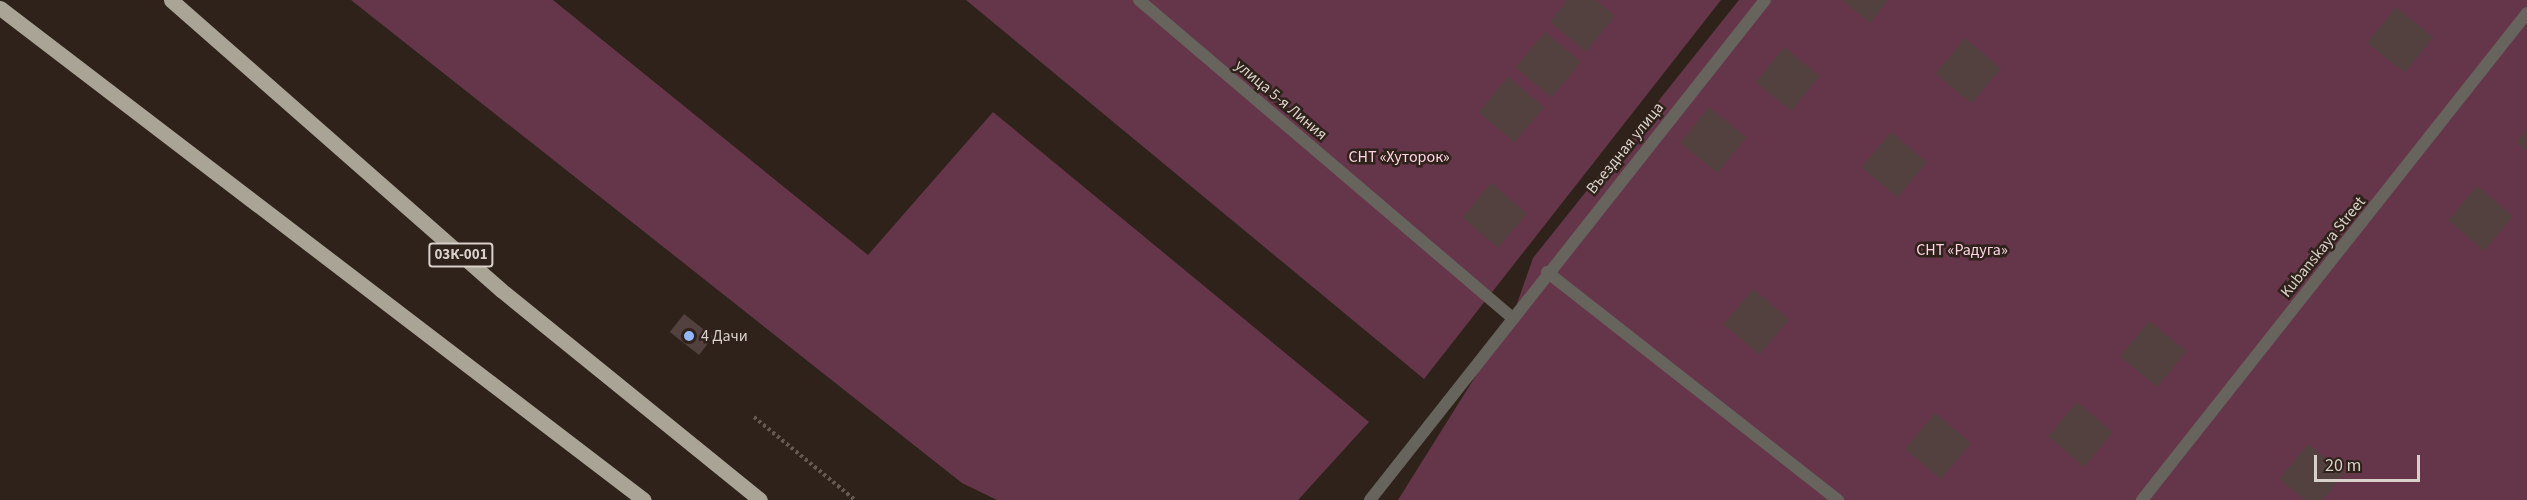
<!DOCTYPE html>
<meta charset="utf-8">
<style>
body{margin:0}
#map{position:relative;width:2527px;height:500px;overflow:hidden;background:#2f221a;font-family:"Source Sans 3",sans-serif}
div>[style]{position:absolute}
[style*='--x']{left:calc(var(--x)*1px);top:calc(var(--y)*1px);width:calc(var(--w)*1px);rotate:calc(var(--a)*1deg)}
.green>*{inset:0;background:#65364a}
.building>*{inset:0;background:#53413f;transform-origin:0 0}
.path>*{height:4px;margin-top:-2px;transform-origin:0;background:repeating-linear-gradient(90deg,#655a53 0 3px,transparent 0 6px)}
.street>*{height:12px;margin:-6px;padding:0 6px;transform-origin:6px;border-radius:6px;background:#67645e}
.primary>*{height:15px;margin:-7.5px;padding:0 7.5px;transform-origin:7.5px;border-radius:7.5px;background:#aaa496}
.dots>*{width:16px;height:16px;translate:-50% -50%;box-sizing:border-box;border:3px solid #2f221a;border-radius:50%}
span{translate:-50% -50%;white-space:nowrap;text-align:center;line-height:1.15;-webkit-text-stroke:5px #2f221a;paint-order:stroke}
.shield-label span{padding:2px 4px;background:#2f221a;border:2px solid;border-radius:4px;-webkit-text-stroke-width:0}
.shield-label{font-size:15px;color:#d8d0ca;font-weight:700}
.street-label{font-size:16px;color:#d8d0ca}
.park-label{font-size:16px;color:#ffd4e4}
.poi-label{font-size:16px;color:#d8d0ca}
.left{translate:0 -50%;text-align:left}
.scale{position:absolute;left:2314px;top:455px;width:106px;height:27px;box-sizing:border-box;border:3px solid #d8d0ca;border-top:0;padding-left:8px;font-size:18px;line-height:21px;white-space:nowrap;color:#d8d0ca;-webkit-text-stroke:4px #2f221a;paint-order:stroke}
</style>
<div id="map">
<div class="green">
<div style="clip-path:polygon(351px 0,553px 0,868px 255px,993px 112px,1369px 422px,1298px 500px,997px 500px,962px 483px)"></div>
<div style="clip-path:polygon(966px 0,1721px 0,1424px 379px)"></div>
<div style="clip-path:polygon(1739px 0,2527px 0,2527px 500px,1398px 500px,1512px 318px,1533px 258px)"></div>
</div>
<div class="building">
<div style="clip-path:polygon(1567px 0,1596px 0,1615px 16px,1586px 52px,1550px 22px)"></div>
<div style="clip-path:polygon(1842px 0,1888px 0,1870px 23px)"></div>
<div style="left:2396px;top:7px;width:48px;height:46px;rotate:39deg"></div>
<div style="left:1545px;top:32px;width:47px;height:46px;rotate:40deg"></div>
<div style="left:1965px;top:38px;width:47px;height:46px;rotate:40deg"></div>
<div style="left:1784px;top:47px;width:46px;height:45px;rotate:39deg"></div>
<div style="left:1508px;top:77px;width:47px;height:46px;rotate:40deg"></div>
<div style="left:1709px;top:107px;width:48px;height:46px;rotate:39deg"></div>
<div style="clip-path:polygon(2527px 128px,2527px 151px,2516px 142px)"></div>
<div style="left:1891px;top:132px;width:47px;height:46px;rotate:40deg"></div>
<div style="left:1491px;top:183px;width:47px;height:45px;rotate:40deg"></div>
<div style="left:2477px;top:186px;width:47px;height:45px;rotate:40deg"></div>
<div style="left:1753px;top:289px;width:47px;height:46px;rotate:40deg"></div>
<div style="left:684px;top:314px;width:37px;height:23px;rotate:38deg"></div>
<div style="left:2149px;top:321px;width:48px;height:46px;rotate:39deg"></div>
<div style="left:2077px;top:402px;width:47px;height:45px;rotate:40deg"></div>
<div style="left:1935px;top:413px;width:47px;height:47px;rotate:40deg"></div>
<div style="clip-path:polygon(2308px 444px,2344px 473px,2323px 500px,2305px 500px,2279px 479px)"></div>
</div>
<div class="path">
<div style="--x:754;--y:417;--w:131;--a:39.4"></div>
</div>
<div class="street">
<div style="--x:1139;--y:0;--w:490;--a:40.4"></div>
<div style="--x:1547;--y:272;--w:370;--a:38.1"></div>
<div style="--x:1370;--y:500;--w:637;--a:-51.69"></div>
<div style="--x:2142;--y:500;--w:621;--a:-51.67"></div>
</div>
<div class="primary">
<div style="--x:171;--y:0;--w:439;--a:41.3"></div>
<div style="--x:501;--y:290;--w:333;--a:39"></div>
<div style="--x:0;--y:8;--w:810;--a:37.38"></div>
</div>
<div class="dots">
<div style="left:689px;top:336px;background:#92b7fd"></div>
</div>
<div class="shield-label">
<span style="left:461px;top:255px">03К-001</span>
</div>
<div class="street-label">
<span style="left:1281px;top:100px;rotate:40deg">улица 5-я Линия</span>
<span style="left:1625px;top:148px;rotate:-51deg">Въездная улица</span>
<span style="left:2323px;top:247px;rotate:-51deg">Kubanskaya Street</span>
</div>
<div class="park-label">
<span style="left:1399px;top:157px">СНТ «Хуторок»</span>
<span style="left:1962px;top:250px">СНТ «Радуга»</span>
</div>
<div class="poi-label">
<span class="left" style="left:701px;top:336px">4 Дачи</span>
</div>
<div class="scale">20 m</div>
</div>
